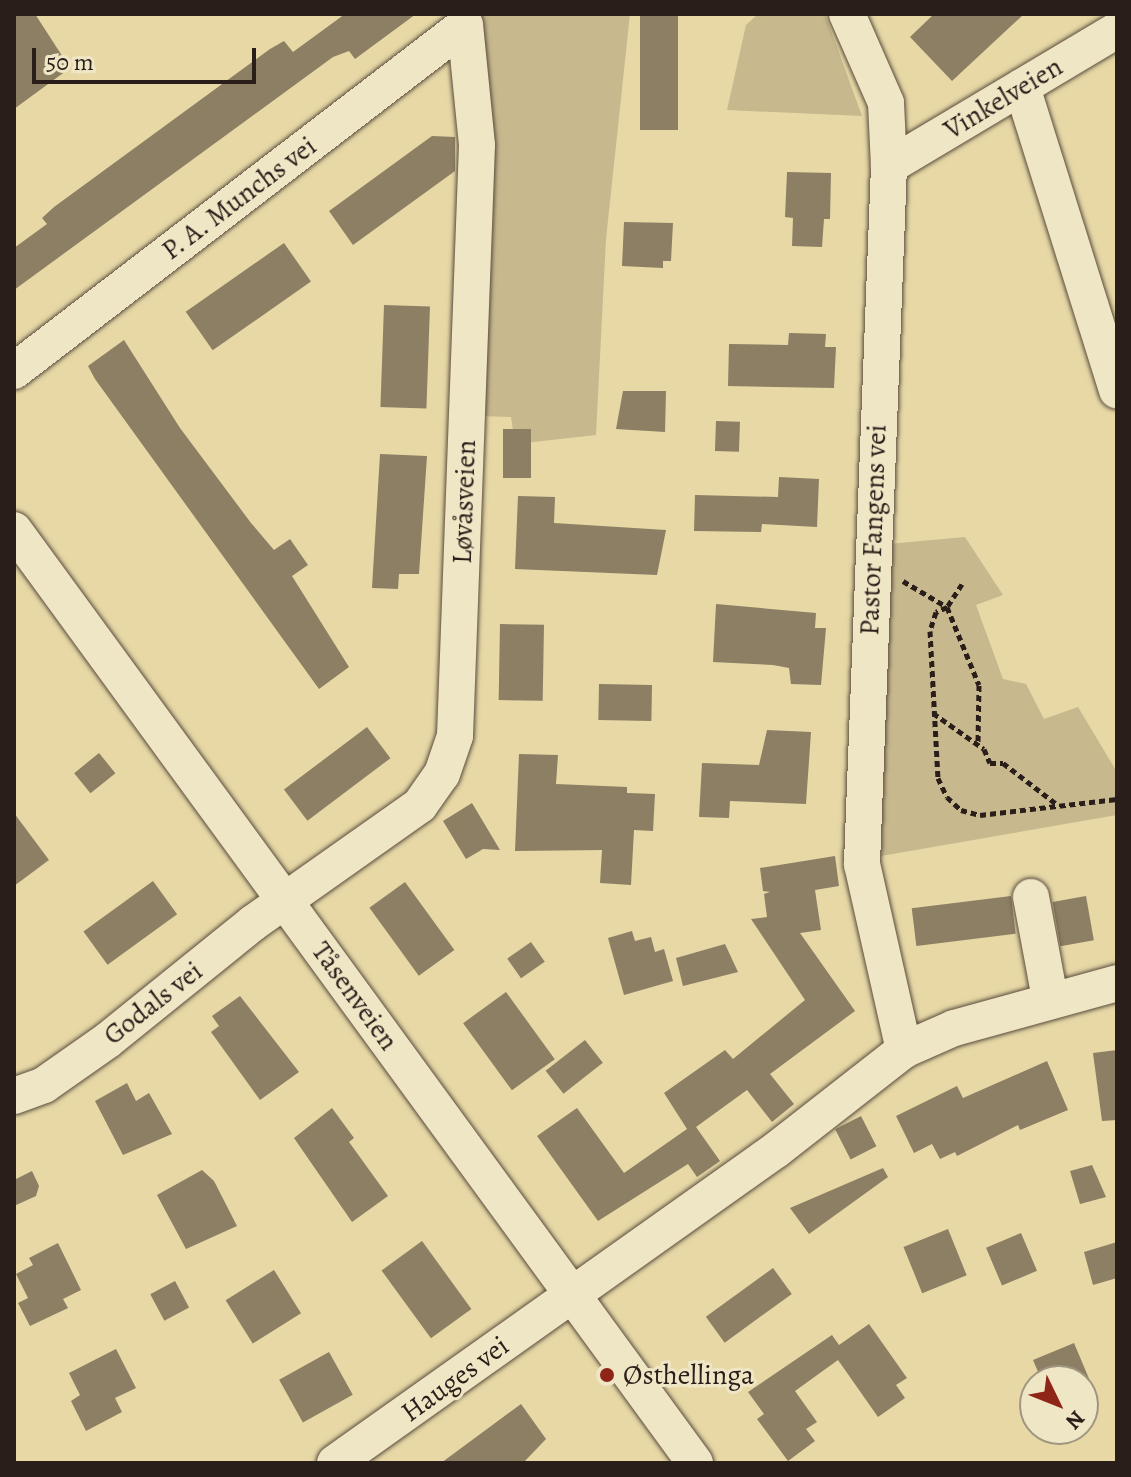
<!DOCTYPE html>
<meta charset="utf-8">
<style>
body{margin:0}
#map{position:relative;width:1131px;height:1477px;overflow:hidden;background:#e7d8a6;font-family:Alegreya,serif}
div>[style]{position:absolute}
[style*='--x']{left:calc(var(--x)*1px);top:calc(var(--y)*1px);width:calc(var(--w)*1px);rotate:calc(var(--a)*1deg)}
.green>*{inset:0;background:#c7b88e}
.building>*{inset:0;background:#8c7f63;transform-origin:0 0}
.path>*{height:5px;margin-top:-2.5px;transform-origin:0;background:repeating-linear-gradient(90deg,#2a1e1a 0 6px,transparent 0 10px)}
.roads{filter:drop-shadow(0 0 2px #594c3d) drop-shadow(0 0 2px #594c3d)}
.minor>*{height:36px;margin:-18px;padding:0 18px;transform-origin:18px;border-radius:18px;background:#efe6c5}
.dots>*{width:22px;height:22px;translate:-50% -50%;box-sizing:border-box;border:4px solid #efe6c5;border-radius:50%}
span{translate:-50% -50%;white-space:nowrap;text-align:center;line-height:1.15;-webkit-text-stroke:6px #efe6c5;paint-order:stroke}
.street-label{font-size:28px;color:#2a1e1a}
.poi-label{font-size:28px;color:#2a1e1a}
.left{translate:0 -50%;text-align:left}
.frame{position:absolute;inset:0;border:16px solid #2a1e1a;pointer-events:none}
.north{position:absolute;left:1019px;top:1365px;width:80px;height:80px;box-sizing:border-box;background:#efe6c5;border:2px solid #a09681;border-radius:50%;rotate:133deg;font-size:22px;font-weight:700;line-height:32px;text-align:center;color:#2a1e1a}
.north::after{content:'';display:block;margin:auto;width:28px;height:36px;background:#8f2418;clip-path:polygon(50% 0,100% 100%,50% 72%,0 100%)}
.scale{position:absolute;left:32px;top:48px;width:224px;height:36px;box-sizing:border-box;border:4px solid #2a1e1a;border-top:0;padding-left:10px;font-size:24px;line-height:28px;white-space:nowrap;color:#2a1e1a;-webkit-text-stroke:6px #efe6c5;paint-order:stroke}
</style>
<div id="map">
<div class="green">
<div style="clip-path:polygon(483px 14px,630px 14px,606px 239px,596px 435px,515px 444px,511px 417px,479px 416px,476px 23px)"></div>
<div style="clip-path:polygon(758px 14px,825px 14px,862px 116px,727px 110px,746px 25px)"></div>
<div style="clip-path:polygon(965px 537px,1003px 595px,976px 605px,1003px 679px,1026px 684px,1044px 719px,1078px 707px,1117px 772px,1117px 815px,881px 856px,888px 544px)"></div>
</div>
<div class="building">
<div style="clip-path:polygon(14px 14px,35px 14px,70px 68px,14px 109px)"></div>
<div style="clip-path:polygon(345px 14px,416px 14px,355px 59px,349px 51px,333px 57px,14px 290px,14px 248px,47px 224px,42px 218px,54px 207px,270px 49px,284px 41px,293px 52px)"></div>
<div style="left:640px;top:14px;width:38px;height:116px"></div>
<div style="clip-path:polygon(934px 14px,1024px 14px,952px 81px,910px 37px)"></div>
<div style="clip-path:polygon(432px 136px,455px 137px,455px 171px,353px 245px,329px 211px)"></div>
<div style="clip-path:polygon(787px 172px,831px 173px,830px 219px,824px 219px,822px 247px,792px 246px,793px 218px,785px 217px)"></div>
<div style="clip-path:polygon(624px 222px,673px 223px,671px 261px,663px 261px,663px 268px,622px 266px)"></div>
<div style="left:284px;top:243px;width:47px;height:120px;rotate:55deg"></div>
<div style="left:384px;top:305px;width:46px;height:102px;rotate:2deg"></div>
<div style="clip-path:polygon(789px 333px,826px 334px,825px 347px,836px 347px,834px 388px,728px 386px,729px 344px,788px 345px)"></div>
<div style="clip-path:polygon(124px 340px,180px 428px,251px 523px,274px 550px,290px 539px,308px 565px,292px 576px,349px 667px,319px 689px,95px 379px,88px 366px)"></div>
<div style="clip-path:polygon(623px 391px,666px 391px,665px 432px,616px 429px)"></div>
<div style="left:716px;top:421px;width:24px;height:30px;rotate:2deg"></div>
<div style="left:503px;top:429px;width:28px;height:49px"></div>
<div style="clip-path:polygon(380px 454px,427px 456px,419px 574px,399px 574px,398px 589px,372px 588px)"></div>
<div style="clip-path:polygon(779px 477px,819px 479px,817px 527px,762px 524px,761px 532px,694px 531px,695px 495px,778px 497px)"></div>
<div style="clip-path:polygon(518px 496px,555px 497px,554px 523px,666px 530px,657px 575px,515px 569px)"></div>
<div style="clip-path:polygon(716px 604px,816px 613px,815px 628px,826px 628px,821px 685px,791px 684px,789px 668px,773px 665px,713px 662px)"></div>
<div style="left:500px;top:624px;width:44px;height:76px;rotate:1deg"></div>
<div style="left:599px;top:684px;width:53px;height:36px;rotate:1deg"></div>
<div style="left:367px;top:727px;width:39px;height:104px;rotate:53deg"></div>
<div style="clip-path:polygon(767px 730px,811px 732px,806px 804px,730px 801px,729px 818px,699px 817px,702px 763px,759px 765px)"></div>
<div style="left:99px;top:753px;width:26px;height:32px;rotate:51deg"></div>
<div style="clip-path:polygon(519px 754px,558px 755px,556px 784px,627px 787px,627px 793px,655px 794px,653px 831px,634px 830px,631px 885px,600px 883px,602px 850px,515px 851px)"></div>
<div style="clip-path:polygon(472px 803px,500px 850px,483px 849px,466px 859px,443px 821px)"></div>
<div style="clip-path:polygon(14px 813px,49px 860px,14px 886px)"></div>
<div style="clip-path:polygon(835px 856px,839px 886px,815px 890px,821px 930px,800px 933px,855px 1011px,770px 1074px,794px 1104px,772px 1122px,747px 1090px,696px 1127px,720px 1161px,697px 1177px,688px 1164px,598px 1221px,537px 1136px,577px 1108px,624px 1173px,687px 1129px,664px 1093px,725px 1050px,733px 1059px,805px 1000px,751px 919px,767px 917px,764px 894px,770px 892px,763px 891px,760px 868px)"></div>
<div style="left:153px;top:881px;width:41px;height:86px;rotate:54deg"></div>
<div style="left:405px;top:882px;width:84px;height:44px;rotate:54deg"></div>
<div style="left:1011px;top:896px;width:38px;height:100px;rotate:83deg"></div>
<div style="left:1086px;top:896px;width:45px;height:34px;rotate:80deg"></div>
<div style="clip-path:polygon(632px 931px,635px 941px,651px 937px,655px 952px,664px 949px,673px 981px,624px 995px,608px 938px)"></div>
<div style="left:531px;top:942px;width:24px;height:29px;rotate:55deg"></div>
<div style="clip-path:polygon(725px 944px,738px 972px,683px 986px,676px 958px)"></div>
<div style="left:506px;top:992px;width:83px;height:53px;rotate:54deg"></div>
<div style="clip-path:polygon(240px 996px,299px 1072px,260px 1100px,211px 1032px,219px 1026px,212px 1016px)"></div>
<div style="left:585px;top:1040px;width:29px;height:50px;rotate:52deg"></div>
<div style="clip-path:polygon(1117px 1050px,1117px 1120px,1102px 1121px,1093px 1053px)"></div>
<div style="clip-path:polygon(1047px 1061px,1068px 1110px,1020px 1130px,1018px 1125px,957px 1156px,955px 1152px,940px 1159px,932px 1144px,914px 1153px,896px 1116px,957px 1086px,963px 1098px)"></div>
<div style="clip-path:polygon(127px 1083px,136px 1101px,149px 1093px,172px 1134px,123px 1155px,95px 1101px)"></div>
<div style="clip-path:polygon(332px 1108px,354px 1138px,349px 1142px,388px 1196px,352px 1222px,294px 1138px)"></div>
<div style="left:861px;top:1116px;width:34px;height:29px;rotate:63deg"></div>
<div style="clip-path:polygon(1092px 1165px,1106px 1197px,1080px 1204px,1070px 1171px)"></div>
<div style="clip-path:polygon(883px 1168px,888px 1177px,809px 1234px,790px 1208px)"></div>
<div style="clip-path:polygon(202px 1170px,214px 1181px,237px 1226px,186px 1249px,157px 1195px)"></div>
<div style="clip-path:polygon(32px 1171px,39px 1186px,36px 1196px,14px 1206px,14px 1180px)"></div>
<div style="left:948px;top:1229px;width:50px;height:48px;rotate:68deg"></div>
<div style="left:1021px;top:1233px;width:41px;height:38px;rotate:67deg"></div>
<div style="left:422px;top:1241px;width:84px;height:50px;rotate:54deg"></div>
<div style="clip-path:polygon(1117px 1242px,1117px 1278px,1093px 1285px,1084px 1252px)"></div>
<div style="clip-path:polygon(58px 1243px,81px 1290px,63px 1299px,68px 1308px,30px 1326px,18px 1303px,28px 1298px,16px 1274px,33px 1265px,29px 1258px)"></div>
<div style="left:773px;top:1268px;width:32px;height:83px;rotate:54deg"></div>
<div style="left:274px;top:1270px;width:51px;height:57px;rotate:58deg"></div>
<div style="left:175px;top:1281px;width:30px;height:28px;rotate:62deg"></div>
<div style="clip-path:polygon(869px 1324px,907px 1378px,896px 1385px,905px 1398px,878px 1417px,838px 1360px,795px 1391px,817px 1422px,806px 1429px,815px 1441px,788px 1461px,757px 1419px,764px 1414px,748px 1392px,832px 1335px,839px 1345px)"></div>
<div style="clip-path:polygon(1074px 1343px,1090px 1381px,1042px 1381px,1033px 1360px)"></div>
<div style="clip-path:polygon(116px 1349px,136px 1388px,115px 1398px,122px 1412px,86px 1431px,71px 1401px,80px 1395px,69px 1373px)"></div>
<div style="left:329px;top:1352px;width:49px;height:57px;rotate:61deg"></div>
<div style="clip-path:polygon(521px 1404px,546px 1439px,523px 1463px,441px 1463px)"></div>
</div>
<div class="path">
<div style="--x:903;--y:581;--w:51;--a:30.6"></div>
<div style="--x:947;--y:607;--w:84;--a:67.7"></div>
<div style="--x:979;--y:685;--w:59;--a:91"></div>
<div style="--x:962;--y:584;--w:27;--a:123"></div>
<div style="--x:947;--y:607;--w:12;--a:156"></div>
<div style="--x:936;--y:612;--w:20;--a:108"></div>
<div style="--x:930;--y:631;--w:147;--a:86.9"></div>
<div style="--x:938;--y:778;--w:21;--a:65"></div>
<div style="--x:947;--y:797;--w:19;--a:43"></div>
<div style="--x:961;--y:810;--w:20;--a:15"></div>
<div style="--x:980;--y:815;--w:138;--a:-6.7"></div>
<div style="--x:933;--y:713;--w:62;--a:35.2"></div>
<div style="--x:984;--y:749;--w:15;--a:67"></div>
<div style="--x:990;--y:763;--w:13;--a:0"></div>
<div style="--x:1003;--y:763;--w:69;--a:37.4"></div>
</div>
<div class="roads">
<div class="minor">
<div style="--x:847;--y:14;--w:97;--a:66.3"></div>
<div style="--x:886;--y:103;--w:63;--a:87.3"></div>
<div style="--x:889;--y:166;--w:699;--a:92.22"></div>
<div style="--x:862;--y:864;--w:191;--a:77.3"></div>
<div style="--x:1022;--y:87;--w:318;--a:72.6"></div>
<div style="--x:889;--y:166;--w:265;--a:-30.8"></div>
<div style="--x:14;--y:371;--w:568;--a:-37.49"></div>
<div style="--x:14;--y:530;--w:1155;--a:53.87"></div>
<div style="--x:1031;--y:897;--w:104;--a:79.4"></div>
<div style="--x:14;--y:1096;--w:32;--a:-20"></div>
<div style="--x:44;--y:1085;--w:78;--a:-35.1"></div>
<div style="--x:108;--y:1040;--w:186;--a:-38.9"></div>
<div style="--x:253;--y:923;--w:204;--a:-35.2"></div>
<div style="--x:420;--y:805;--w:38;--a:-55"></div>
<div style="--x:442;--y:774;--w:40;--a:-71.1"></div>
<div style="--x:455;--y:736;--w:591;--a:-87.87"></div>
<div style="--x:477;--y:145;--w:121;--a:-95.7"></div>
<div style="--x:335;--y:1463;--w:541;--a:-35.37"></div>
<div style="--x:776;--y:1150;--w:162;--a:-38"></div>
<div style="--x:904;--y:1050;--w:55;--a:-23.7"></div>
<div style="--x:954;--y:1028;--w:169;--a:-15.4"></div>
</div>
</div>
<div class="dots">
<div style="left:607px;top:1375px;background:#8f2418"></div>
</div>
<div class="street-label">
<span style="left:1003px;top:98px;rotate:-31deg">Vinkelveien</span>
<span style="left:239px;top:198px;rotate:-37deg">P. A. Munchs vei</span>
<span style="left:464px;top:502px;rotate:-88deg">Løvåsveien</span>
<span style="left:873px;top:530px;rotate:-88deg">Pastor Fangens vei</span>
<span style="left:355px;top:996px;rotate:54deg">Tåsenveien</span>
<span style="left:153px;top:1003px;rotate:-38deg">Godals vei</span>
<span style="left:455px;top:1379px;rotate:-36deg">Hauges vei</span>
</div>
<div class="poi-label">
<span class="left" style="left:623px;top:1375px">Østhellinga</span>
</div>
<div class="frame"></div>
<div class="north">N</div>
<div class="scale">50 m</div>
</div>
